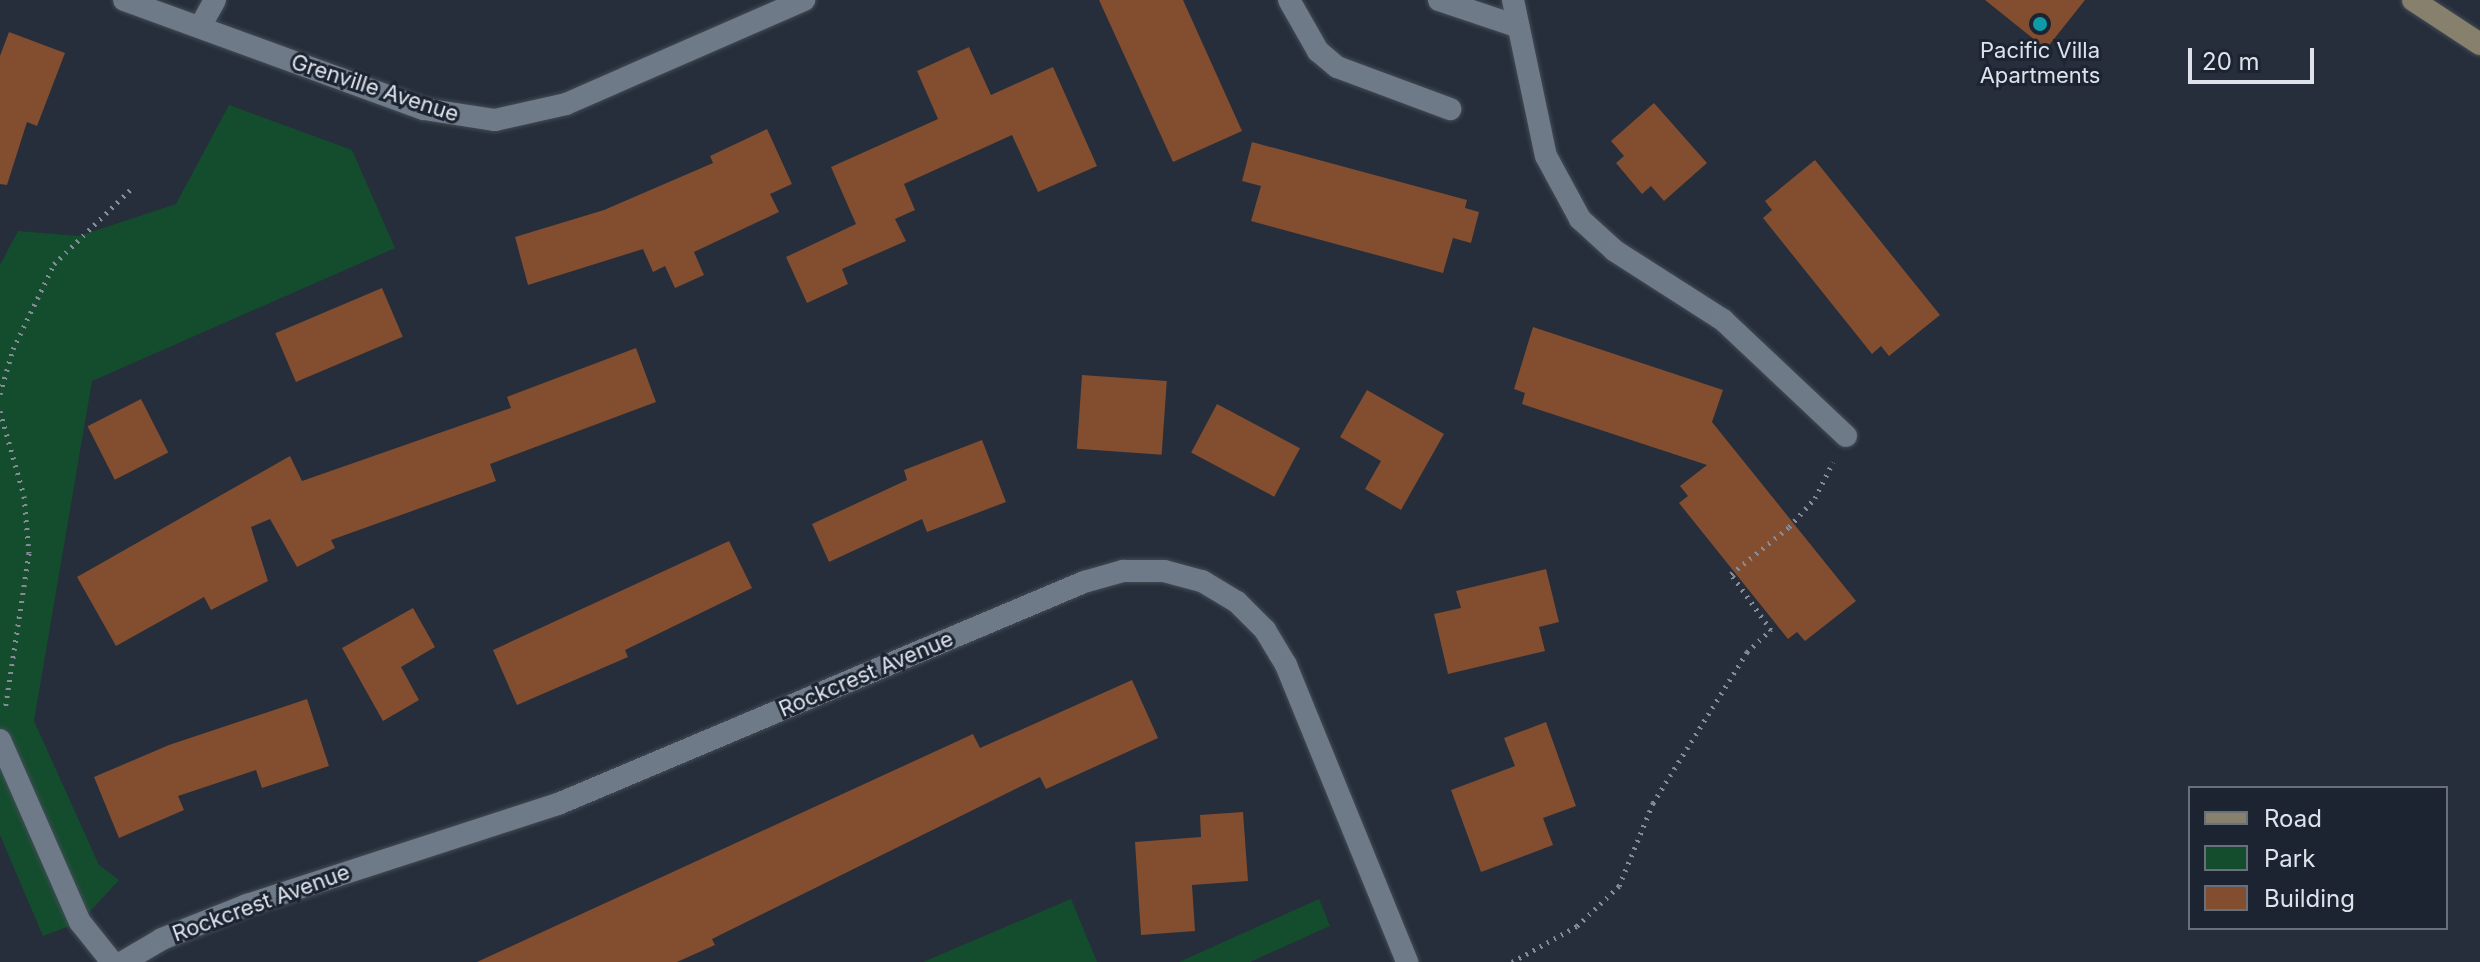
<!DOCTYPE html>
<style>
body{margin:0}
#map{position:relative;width:2480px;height:962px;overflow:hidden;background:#252e3a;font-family:Inter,sans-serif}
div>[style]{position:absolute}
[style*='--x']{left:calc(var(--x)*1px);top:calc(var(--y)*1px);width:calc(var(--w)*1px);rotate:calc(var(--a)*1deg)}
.green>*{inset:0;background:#144d2e}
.building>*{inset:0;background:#834d2f;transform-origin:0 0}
.path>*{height:5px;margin-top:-2.5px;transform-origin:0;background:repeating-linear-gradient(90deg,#858c97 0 2px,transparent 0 8px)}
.roads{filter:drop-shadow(0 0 2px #434b56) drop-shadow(0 0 2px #434b56)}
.service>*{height:22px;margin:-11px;padding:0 11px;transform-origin:11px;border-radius:11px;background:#6f7a89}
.minor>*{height:22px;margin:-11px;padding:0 11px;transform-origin:11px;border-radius:11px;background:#6f7a89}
.secondary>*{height:22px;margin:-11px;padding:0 11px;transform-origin:11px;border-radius:11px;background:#87806d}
.dots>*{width:22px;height:22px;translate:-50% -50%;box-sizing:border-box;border:4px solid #1b2430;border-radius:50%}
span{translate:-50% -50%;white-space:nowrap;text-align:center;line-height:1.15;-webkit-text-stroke:6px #1b2430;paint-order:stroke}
.poi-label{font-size:22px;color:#dde2eb}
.street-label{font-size:22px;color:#dde2eb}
.legend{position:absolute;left:2188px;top:786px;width:260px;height:144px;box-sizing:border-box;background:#1b2430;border:2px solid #69707b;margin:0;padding:10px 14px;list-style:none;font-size:24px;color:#dde2eb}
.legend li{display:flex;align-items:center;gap:16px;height:40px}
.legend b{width:40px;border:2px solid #69707b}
.scale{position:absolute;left:2188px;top:48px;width:126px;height:36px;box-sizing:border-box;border:4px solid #dde2eb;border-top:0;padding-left:10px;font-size:24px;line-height:28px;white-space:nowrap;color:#dde2eb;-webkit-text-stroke:6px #1b2430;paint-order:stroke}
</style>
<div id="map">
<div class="green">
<div style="clip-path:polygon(229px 105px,352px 150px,395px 248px,92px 381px,34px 721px,99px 865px,119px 880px,80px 922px,43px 936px,0 835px,0 265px,18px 231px,79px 236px,176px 204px)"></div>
<div style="clip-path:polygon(1071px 899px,1097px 962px,923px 962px)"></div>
<div style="clip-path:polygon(1319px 899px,1330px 926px,1250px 962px,1179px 962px)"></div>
</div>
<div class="building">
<div style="clip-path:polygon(1099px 0,1183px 0,1242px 131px,1173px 162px)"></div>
<div style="clip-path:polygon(1985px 0,2085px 0,2046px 49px)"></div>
<div style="clip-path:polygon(9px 32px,65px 53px,37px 126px,27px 122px,7px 185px,0 184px,0 56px)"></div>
<div style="clip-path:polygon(969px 47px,991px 95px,1053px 67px,1097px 166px,1038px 192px,1012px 135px,904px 184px,915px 210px,895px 219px,906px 241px,842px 269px,848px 284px,807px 303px,786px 257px,856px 224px,831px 167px,938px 119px,917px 71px)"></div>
<div style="clip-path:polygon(1654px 103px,1707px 163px,1664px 201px,1651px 186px,1642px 194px,1616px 163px,1624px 156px,1611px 141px)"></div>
<div style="clip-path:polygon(767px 129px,792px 184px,770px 194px,779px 212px,694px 252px,704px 275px,675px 288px,665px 266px,653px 272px,643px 249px,528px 285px,515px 237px,604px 210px,713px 163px,710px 156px)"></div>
<div style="clip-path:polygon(1252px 142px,1467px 200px,1465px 208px,1479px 212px,1471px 243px,1453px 238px,1443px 273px,1251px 221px,1261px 186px,1242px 181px)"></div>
<div style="clip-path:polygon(1815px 160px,1940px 315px,1889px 356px,1881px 346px,1872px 354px,1763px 218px,1772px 210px,1765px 201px)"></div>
<div style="left:382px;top:288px;width:53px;height:116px;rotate:67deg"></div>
<div style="clip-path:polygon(1533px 327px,1723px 390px,1712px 422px,1856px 601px,1805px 641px,1797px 632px,1788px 639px,1679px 503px,1688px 496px,1680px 486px,1707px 465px,1522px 404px,1525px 393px,1514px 389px)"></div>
<div style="clip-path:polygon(636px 348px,656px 402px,490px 464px,496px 481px,331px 540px,335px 548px,297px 567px,270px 519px,251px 527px,268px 581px,211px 610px,204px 597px,116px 646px,77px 577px,290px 456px,302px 481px,511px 408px,507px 397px)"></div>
<div style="left:1082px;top:375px;width:85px;height:74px;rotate:4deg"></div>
<div style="clip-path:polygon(1367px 390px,1444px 434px,1401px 510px,1365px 489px,1381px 461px,1340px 437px)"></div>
<div style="left:141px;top:399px;width:60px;height:60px;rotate:63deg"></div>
<div style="left:1217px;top:404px;width:94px;height:55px;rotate:28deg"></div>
<div style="clip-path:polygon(982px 440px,1006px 502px,927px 532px,922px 519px,829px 562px,812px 524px,907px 480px,904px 470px)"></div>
<div style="clip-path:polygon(729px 541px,752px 588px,625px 650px,628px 657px,517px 705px,493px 650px)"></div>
<div style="clip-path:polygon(1546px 569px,1559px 622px,1539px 627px,1545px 651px,1448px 674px,1434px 614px,1461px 608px,1456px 591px)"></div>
<div style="clip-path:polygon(413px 608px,435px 647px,401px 667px,419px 700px,383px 721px,342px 648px)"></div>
<div style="clip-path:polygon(1132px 680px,1158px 738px,1046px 789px,1040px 777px,712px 939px,715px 945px,677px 962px,477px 962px,973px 734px,980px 748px)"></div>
<div style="clip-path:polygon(307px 699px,329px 766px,262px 788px,256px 770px,178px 796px,184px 810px,119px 838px,94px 777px,169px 745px)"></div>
<div style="clip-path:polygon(1546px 722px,1576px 806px,1543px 818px,1553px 845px,1481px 872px,1451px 790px,1515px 766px,1504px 738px)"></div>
<div style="clip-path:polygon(1243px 812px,1248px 881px,1192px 885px,1195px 931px,1141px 935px,1135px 842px,1201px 837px,1200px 815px)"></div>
</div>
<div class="path">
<div style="--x:0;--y:394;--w:47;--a:-73.9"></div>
<div style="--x:13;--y:349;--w:94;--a:-64.2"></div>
<div style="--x:54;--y:264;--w:110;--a:-44.3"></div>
<div style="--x:0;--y:411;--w:88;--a:74.2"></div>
<div style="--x:24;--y:496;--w:57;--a:85"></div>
<div style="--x:29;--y:553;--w:159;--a:98.7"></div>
<div style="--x:1512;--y:962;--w:74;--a:-29"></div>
<div style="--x:1577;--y:926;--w:58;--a:-43.6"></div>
<div style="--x:1619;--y:886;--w:90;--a:-67.7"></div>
<div style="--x:1653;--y:803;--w:178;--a:-58.1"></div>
<div style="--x:1747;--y:652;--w:33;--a:-43"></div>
<div style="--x:1771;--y:630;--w:69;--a:-125.5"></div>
<div style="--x:1731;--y:574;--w:75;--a:-39"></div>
<div style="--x:1789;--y:527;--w:39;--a:-48"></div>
<div style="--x:1815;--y:498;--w:40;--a:-63.4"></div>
</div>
<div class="roads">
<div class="service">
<div style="--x:1289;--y:0;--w:59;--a:60.4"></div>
<div style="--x:1318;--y:51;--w:25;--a:40"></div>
<div style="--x:1337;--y:67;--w:121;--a:20.4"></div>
<div style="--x:1439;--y:0;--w:84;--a:18.6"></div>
<div style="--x:1513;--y:0;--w:159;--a:78.1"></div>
<div style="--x:1546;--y:156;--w:72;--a:61.6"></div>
<div style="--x:1580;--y:219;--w:47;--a:42.4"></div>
<div style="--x:1615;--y:251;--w:128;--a:32.6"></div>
<div style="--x:1723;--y:320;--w:169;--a:43.3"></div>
</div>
<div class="minor">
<div style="--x:124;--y:0;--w:319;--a:20"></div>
<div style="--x:424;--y:109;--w:72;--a:8.8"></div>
<div style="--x:495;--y:120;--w:73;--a:-12.7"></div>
<div style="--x:566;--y:104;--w:260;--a:-23.6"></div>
<div style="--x:200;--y:27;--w:31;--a:-61"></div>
<div style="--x:0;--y:740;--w:199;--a:66.3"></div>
<div style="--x:80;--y:922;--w:51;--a:51.3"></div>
<div style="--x:123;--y:962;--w:45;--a:-30.5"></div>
<div style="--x:162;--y:939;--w:92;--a:-21.8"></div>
<div style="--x:247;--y:905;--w:327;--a:-18"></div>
<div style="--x:558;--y:804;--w:571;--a:-22.88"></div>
<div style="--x:1084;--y:582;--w:41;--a:-15.8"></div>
<div style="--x:1123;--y:571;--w:41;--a:0"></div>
<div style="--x:1164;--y:571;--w:39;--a:15"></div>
<div style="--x:1202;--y:581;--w:41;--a:31"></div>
<div style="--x:1237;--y:602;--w:40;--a:45"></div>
<div style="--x:1265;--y:630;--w:41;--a:59"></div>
<div style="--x:1286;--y:665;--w:321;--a:67.8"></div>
</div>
<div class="secondary">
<div style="--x:2413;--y:0;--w:80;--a:33.3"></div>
</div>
</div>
<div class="dots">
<div style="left:2040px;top:24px;background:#0f9aa8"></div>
</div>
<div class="poi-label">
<span style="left:2040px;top:63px">Pacific Villa<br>Apartments</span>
</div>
<div class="street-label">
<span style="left:375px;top:88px;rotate:18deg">Grenville Avenue</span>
<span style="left:866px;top:674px;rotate:-23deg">Rockcrest Avenue</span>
<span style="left:261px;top:903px;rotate:-20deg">Rockcrest Avenue</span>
</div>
<ul class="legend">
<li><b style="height:10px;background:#87806d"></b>Road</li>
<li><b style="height:22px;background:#144d2e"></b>Park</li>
<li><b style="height:22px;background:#834d2f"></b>Building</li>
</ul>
<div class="scale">20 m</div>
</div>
